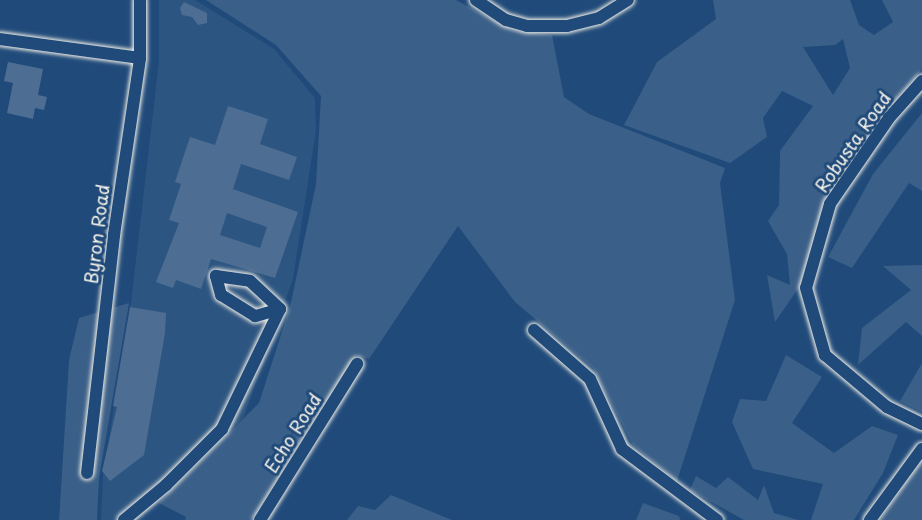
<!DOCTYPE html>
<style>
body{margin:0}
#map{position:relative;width:922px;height:520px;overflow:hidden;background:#1f4a7a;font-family:"Playpen Sans",sans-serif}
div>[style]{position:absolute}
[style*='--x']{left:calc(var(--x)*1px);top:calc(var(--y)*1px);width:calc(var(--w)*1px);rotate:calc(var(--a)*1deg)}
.built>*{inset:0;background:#2d5581}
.green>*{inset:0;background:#3a5f88}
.building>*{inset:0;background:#4d6e92}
.roads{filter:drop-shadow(0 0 2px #f4f1e8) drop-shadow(0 0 2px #f4f1e8)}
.minor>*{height:12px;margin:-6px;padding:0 6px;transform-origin:6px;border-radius:6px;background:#1f4a7a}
span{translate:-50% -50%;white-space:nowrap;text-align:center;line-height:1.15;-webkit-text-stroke:6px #1f4a7a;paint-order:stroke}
.street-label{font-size:18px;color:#f4f1e8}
</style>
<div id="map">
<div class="built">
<div style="clip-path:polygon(159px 0,195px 0,274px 49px,315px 98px,316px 130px,293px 279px,243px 419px,137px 520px,101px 520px,103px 476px,131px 303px,159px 61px)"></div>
</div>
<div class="green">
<div style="clip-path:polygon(206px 0,456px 0,513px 31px,552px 35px,564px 97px,589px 114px,725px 168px,720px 183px,735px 300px,677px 481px,633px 445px,593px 368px,515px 302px,458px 226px,369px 359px,357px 355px,352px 360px,251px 520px,185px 520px,186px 517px,159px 503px,259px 403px,290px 307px,316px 184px,321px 96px,276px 45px)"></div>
<div style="clip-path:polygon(evenodd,713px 0,850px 0,859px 25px,874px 35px,893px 22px,882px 0,922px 0,922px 69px,879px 118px,829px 196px,802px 283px,775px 322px,767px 275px,790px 285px,787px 254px,768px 221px,779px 205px,780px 151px,813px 106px,782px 91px,763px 118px,767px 137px,730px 163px,624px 125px,657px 62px,716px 19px,713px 0,843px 39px,850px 68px,833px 95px,803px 47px,835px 45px,843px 39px)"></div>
<div style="clip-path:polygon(922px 113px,922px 191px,909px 183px,852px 268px,828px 257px,873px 174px)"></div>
<div style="clip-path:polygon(922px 265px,922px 336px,906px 322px,858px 365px,862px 328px,911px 290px,883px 266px)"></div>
<div style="clip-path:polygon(129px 303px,99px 478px,97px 520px,59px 520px,69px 360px,79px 318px)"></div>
<div style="clip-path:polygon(786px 355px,822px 377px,792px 423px,834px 453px,872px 426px,898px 435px,883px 473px,854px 520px,811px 520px,823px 484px,753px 469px,732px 422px,740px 399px,766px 401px)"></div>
<div style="clip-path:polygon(922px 363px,922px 412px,900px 401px)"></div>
<div style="clip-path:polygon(922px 460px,922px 520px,880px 520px)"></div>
<div style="clip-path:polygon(696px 476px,716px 488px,728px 477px,758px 500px,764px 485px,774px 513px,798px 520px,744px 520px,690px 490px)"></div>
<div style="clip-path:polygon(391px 495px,452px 520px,347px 520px,358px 506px,375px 510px)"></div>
<div style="clip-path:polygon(643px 503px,679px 516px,680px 520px,636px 520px)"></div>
</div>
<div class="building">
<div style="clip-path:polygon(184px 2px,207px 13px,207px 23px,198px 25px,192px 17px,182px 15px,180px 8px)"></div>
<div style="clip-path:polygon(8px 62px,43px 69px,38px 95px,47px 97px,44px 110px,35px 108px,33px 119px,7px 113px,13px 83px,4px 81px)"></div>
<div style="clip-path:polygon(evenodd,228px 106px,268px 119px,260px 144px,297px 157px,289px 180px,241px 164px,233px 189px,298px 212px,275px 278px,211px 259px,201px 289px,176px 280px,173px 288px,156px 282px,179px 223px,169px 220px,181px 184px,175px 182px,190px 137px,215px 145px,228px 106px,227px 213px,267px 227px,260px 248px,220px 235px,227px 213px)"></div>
<div style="clip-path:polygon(130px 307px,166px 313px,165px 333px,144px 455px,110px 481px,102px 471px,117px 407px,113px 406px)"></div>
</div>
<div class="roads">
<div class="minor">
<div style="--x:476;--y:0;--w:36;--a:34"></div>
<div style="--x:506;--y:20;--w:22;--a:16"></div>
<div style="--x:527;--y:26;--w:40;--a:0"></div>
<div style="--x:567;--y:26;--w:33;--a:-14"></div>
<div style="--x:599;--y:18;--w:34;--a:-32"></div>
<div style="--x:0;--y:39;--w:141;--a:7.7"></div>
<div style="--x:922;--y:81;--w:50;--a:131.7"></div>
<div style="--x:889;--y:118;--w:104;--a:124.5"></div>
<div style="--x:830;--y:204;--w:87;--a:105.9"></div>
<div style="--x:806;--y:288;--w:70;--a:74.2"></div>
<div style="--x:825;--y:355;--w:81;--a:40"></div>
<div style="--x:887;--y:407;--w:39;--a:26"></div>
<div style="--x:216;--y:276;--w:34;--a:8"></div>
<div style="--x:250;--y:281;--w:41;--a:43"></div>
<div style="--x:280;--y:309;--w:26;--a:164"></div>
<div style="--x:255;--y:316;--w:40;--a:-148"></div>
<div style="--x:221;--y:295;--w:20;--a:-105"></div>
<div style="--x:534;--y:330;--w:74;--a:41.2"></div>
<div style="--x:590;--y:379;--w:77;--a:65.4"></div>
<div style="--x:622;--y:449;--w:119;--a:36.8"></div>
<div style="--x:87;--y:473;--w:240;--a:-83.5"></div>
<div style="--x:114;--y:235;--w:179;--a:-81.6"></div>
<div style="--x:140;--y:58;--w:58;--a:-90"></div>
<div style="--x:124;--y:520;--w:55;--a:-39.8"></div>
<div style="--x:166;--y:485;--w:79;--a:-45"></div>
<div style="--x:222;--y:429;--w:133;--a:-64.2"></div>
<div style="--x:260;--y:520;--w:184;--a:-58.1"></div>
<div style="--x:870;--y:520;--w:88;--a:-53.8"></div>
</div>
</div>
<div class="street-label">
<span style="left:853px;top:142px;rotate:-55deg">Robusta Road</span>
<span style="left:97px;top:234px;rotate:-83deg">Byron Road</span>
<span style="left:293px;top:433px;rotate:-58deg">Echo Road</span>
</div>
</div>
